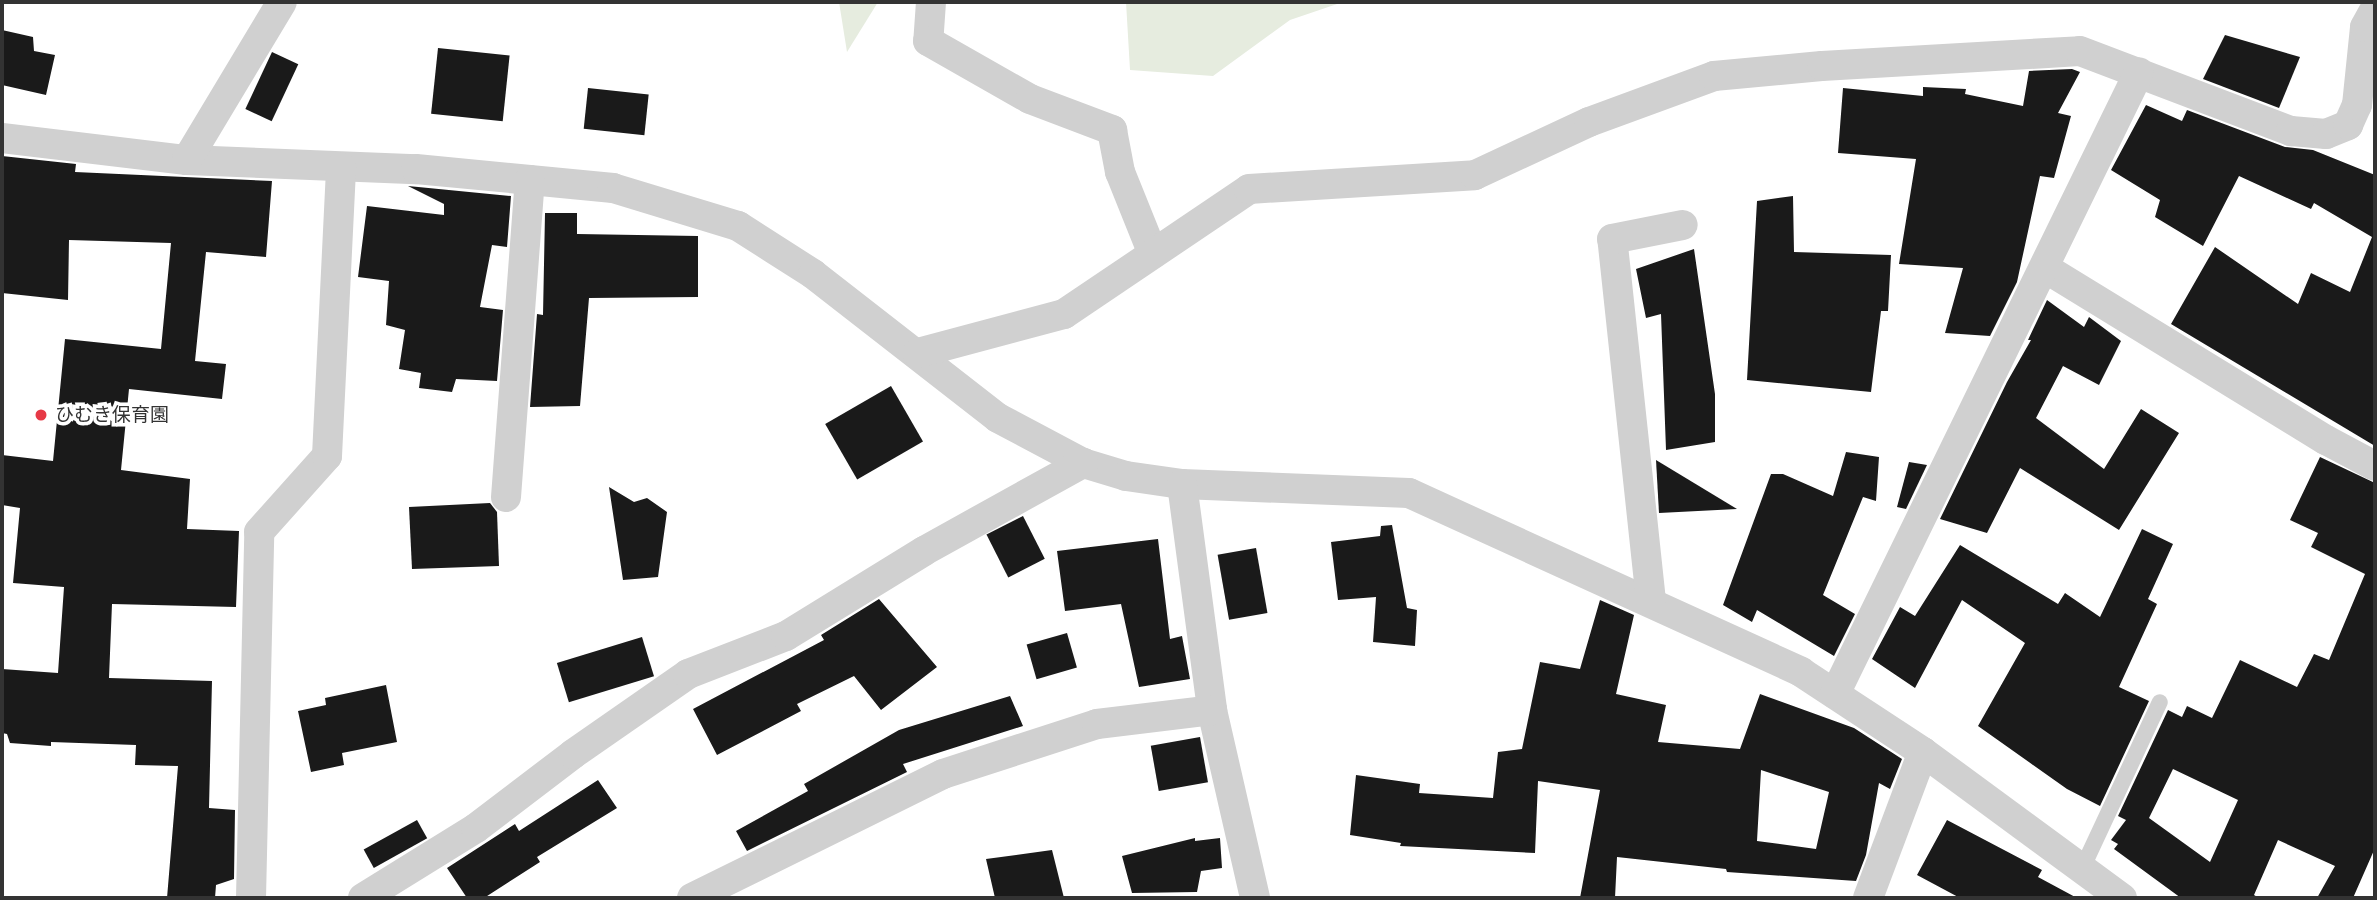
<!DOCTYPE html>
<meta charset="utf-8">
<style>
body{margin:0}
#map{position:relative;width:2377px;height:900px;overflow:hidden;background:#fff;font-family:Poppins,"Noto Sans JP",sans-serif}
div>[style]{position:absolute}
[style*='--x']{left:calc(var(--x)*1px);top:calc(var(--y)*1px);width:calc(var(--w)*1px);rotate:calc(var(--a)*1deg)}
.green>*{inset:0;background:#e6ecdf}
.building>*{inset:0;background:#1a1a1a;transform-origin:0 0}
.service>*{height:16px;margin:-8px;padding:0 8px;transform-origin:8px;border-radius:8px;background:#d0d0d0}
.minor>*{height:30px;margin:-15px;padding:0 15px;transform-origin:15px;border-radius:15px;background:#d0d0d0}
.dots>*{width:19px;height:19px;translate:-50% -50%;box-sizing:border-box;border:4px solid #fff;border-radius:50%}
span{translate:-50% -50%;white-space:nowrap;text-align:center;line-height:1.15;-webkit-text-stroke:7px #fff;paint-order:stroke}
.poi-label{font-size:19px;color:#333}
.left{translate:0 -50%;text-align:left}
.frame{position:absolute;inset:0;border:4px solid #333;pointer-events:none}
</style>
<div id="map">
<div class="green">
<div style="clip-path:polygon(839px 2px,878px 2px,847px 52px)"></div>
<div style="clip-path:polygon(1126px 2px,1343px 2px,1290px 20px,1213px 76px,1130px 70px)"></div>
</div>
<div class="building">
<div style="clip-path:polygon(2px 30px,33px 37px,34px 51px,55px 55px,46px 95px,2px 85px)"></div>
<div style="clip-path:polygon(2225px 35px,2300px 57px,2279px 108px,2203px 79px)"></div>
<div style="left:438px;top:48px;width:72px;height:66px;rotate:6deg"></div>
<div style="left:272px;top:52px;width:29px;height:63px;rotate:25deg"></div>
<div style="clip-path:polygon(2072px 69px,2080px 72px,2058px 113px,2071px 116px,2054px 178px,2040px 176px,2017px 282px,1990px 336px,1945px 333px,1963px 268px,1899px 264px,1916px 159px,1838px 153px,1843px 88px,1923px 96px,1923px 87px,1966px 89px,1965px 94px,2023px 106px,2029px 71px)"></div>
<div style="left:588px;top:88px;width:61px;height:41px;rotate:6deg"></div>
<div style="clip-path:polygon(2146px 105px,2182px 121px,2187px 110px,2285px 147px,2313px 150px,2375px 175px,2375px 446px,2171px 324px,2215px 247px,2298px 304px,2311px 273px,2350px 292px,2372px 237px,2314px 203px,2311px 209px,2239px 176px,2203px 246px,2155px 217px,2160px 200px,2111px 170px)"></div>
<div style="clip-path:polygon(2px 156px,76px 164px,75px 172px,272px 181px,266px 257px,206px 252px,195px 361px,226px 364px,222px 399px,129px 389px,121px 470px,190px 479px,187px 529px,239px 531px,236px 607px,112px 604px,109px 678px,212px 681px,209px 808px,235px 810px,234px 879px,216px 885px,215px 898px,167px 898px,178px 766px,135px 765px,136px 745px,51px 742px,51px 746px,10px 743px,7px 734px,2px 733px,2px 669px,58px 673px,64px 587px,13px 583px,20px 508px,2px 505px,2px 455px,53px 461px,65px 339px,161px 349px,171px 243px,69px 240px,68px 300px,2px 293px)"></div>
<div style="clip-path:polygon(408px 186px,511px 196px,507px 247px,492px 245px,480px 307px,503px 310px,497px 381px,456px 379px,452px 392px,419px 388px,421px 373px,399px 369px,405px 330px,386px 325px,389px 281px,358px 277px,367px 206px,444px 215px,444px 204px)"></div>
<div style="clip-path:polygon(1793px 196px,1794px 252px,1891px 255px,1888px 311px,1881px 311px,1871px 392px,1747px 380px,1757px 201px)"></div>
<div style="clip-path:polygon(545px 213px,577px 213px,577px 234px,698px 236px,698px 297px,589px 298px,580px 406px,530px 407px,537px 314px,543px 315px)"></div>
<div style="clip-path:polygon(1694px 249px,1715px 394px,1715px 442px,1666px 450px,1661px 314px,1646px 318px,1636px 269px)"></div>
<div style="clip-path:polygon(2047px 300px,2084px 327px,2089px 317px,2121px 341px,2099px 385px,2063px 366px,2036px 418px,2104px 469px,2141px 409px,2179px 433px,2119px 530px,2020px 468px,1987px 533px,1940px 519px,2007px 382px,2031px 340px,2028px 340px)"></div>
<div style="left:891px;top:386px;width:64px;height:76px;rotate:60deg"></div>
<div style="clip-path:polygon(1846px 452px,1879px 457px,1876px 501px,1863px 497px,1823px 595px,1855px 614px,1834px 656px,1757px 610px,1752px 622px,1723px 605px,1771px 474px,1783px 474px,1833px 496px)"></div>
<div style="clip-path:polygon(evenodd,2320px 457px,2375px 483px,2375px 848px,2353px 898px,2317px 898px,2335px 866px,2278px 840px,2254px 895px,2259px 898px,2181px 898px,2114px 849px,2118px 844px,2111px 840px,2126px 820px,2118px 816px,2168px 710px,2182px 717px,2187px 706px,2212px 718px,2240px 660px,2297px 687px,2314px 654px,2329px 660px,2365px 574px,2311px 547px,2318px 533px,2290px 520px,2320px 457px,2173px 769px,2238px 800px,2210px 862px,2149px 818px,2173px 769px)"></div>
<div style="clip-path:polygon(1656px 460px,1737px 509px,1659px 513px)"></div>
<div style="clip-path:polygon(1909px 462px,1927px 465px,1906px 509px,1897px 507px)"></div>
<div style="clip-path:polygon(609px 487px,634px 502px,647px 498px,667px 512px,658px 577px,623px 580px)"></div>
<div style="clip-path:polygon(490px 503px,497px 512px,499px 566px,412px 569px,409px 507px)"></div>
<div style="left:1023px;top:516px;width:48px;height:41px;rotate:63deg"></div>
<div style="clip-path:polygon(1392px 525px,1407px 608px,1417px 610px,1415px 646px,1373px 642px,1376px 597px,1338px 600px,1331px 542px,1380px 536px,1381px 526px)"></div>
<div style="clip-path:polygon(2142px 529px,2173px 544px,2148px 599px,2157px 604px,2119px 687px,2149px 701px,2100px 806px,2067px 789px,1978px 726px,2025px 643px,1962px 600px,1915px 688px,1872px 659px,1900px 607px,1915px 616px,1960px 545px,2058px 604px,2065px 593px,2100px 617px)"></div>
<div style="clip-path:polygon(1158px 539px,1170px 639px,1182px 636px,1190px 679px,1139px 687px,1121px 604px,1065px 611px,1057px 551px)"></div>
<div style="left:1256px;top:548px;width:66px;height:39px;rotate:80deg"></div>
<div style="clip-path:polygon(879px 599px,937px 667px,881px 710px,854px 676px,797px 704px,801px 711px,717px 755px,693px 709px,824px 640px,821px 635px)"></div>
<div style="clip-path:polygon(evenodd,1600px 600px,1634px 615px,1616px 694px,1666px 705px,1658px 742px,1740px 749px,1760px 694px,1854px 728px,1902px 759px,1890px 789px,1879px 783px,1866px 855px,1856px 881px,1727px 872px,1726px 869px,1617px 857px,1615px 898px,1580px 898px,1600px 790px,1538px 781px,1535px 853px,1400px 846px,1401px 843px,1350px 835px,1356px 775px,1420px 784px,1419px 793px,1493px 798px,1498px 752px,1522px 749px,1540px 662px,1580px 669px,1600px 600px,1761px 770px,1829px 792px,1816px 849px,1757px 841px,1761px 770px)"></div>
<div style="left:1067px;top:633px;width:36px;height:42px;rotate:74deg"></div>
<div style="left:642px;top:637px;width:41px;height:89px;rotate:73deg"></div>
<div style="clip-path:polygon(386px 685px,397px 742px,342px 753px,344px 765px,311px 772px,298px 711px,326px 705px,325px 698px)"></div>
<div style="clip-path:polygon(1010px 696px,1023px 726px,903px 764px,907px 772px,747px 851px,736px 831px,808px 791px,804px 784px,899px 730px)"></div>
<div style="left:1200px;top:737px;width:46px;height:50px;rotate:80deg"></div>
<div style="clip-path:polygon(598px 780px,617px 808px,537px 857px,540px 862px,484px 898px,467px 898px,447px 868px,515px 824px,519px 831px)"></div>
<div style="left:417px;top:820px;width:21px;height:61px;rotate:61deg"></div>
<div style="clip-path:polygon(1947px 820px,2042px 870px,2038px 877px,2077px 898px,1960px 898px,1917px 875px)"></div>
<div style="clip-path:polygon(1195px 838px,1195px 841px,1220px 838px,1222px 868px,1201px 871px,1197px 892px,1132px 893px,1122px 856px)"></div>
<div style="clip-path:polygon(1052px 850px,1064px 898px,995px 898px,986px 859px)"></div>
</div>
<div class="service">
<div style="--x:2082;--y:869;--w:184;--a:-65"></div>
</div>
<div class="minor">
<div style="--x:931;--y:2;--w:39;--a:94"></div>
<div style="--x:928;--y:41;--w:117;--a:29.6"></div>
<div style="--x:1030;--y:99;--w:88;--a:20.7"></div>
<div style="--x:1112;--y:130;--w:43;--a:79.2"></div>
<div style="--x:1120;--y:172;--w:88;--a:68.1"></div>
<div style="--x:2;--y:138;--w:186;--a:6.8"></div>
<div style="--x:187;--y:160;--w:229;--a:2.3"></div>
<div style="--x:416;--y:169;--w:198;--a:5.5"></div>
<div style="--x:613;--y:188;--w:131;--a:16.9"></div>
<div style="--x:738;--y:226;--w:89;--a:32.6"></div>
<div style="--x:813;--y:274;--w:234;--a:37.9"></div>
<div style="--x:998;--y:418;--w:96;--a:27.9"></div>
<div style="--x:1083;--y:463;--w:45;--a:16.8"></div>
<div style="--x:1126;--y:476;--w:57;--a:8.1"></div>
<div style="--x:1182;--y:484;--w:227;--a:2.3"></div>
<div style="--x:1409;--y:493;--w:431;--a:24.5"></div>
<div style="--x:1801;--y:672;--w:146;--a:33.3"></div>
<div style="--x:1923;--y:752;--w:247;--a:36.3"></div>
<div style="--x:187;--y:160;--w:184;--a:-59"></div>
<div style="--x:2045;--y:268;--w:329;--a:31.5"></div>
<div style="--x:2326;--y:440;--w:55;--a:28"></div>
<div style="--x:918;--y:353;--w:151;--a:-15"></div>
<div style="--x:1064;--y:314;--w:223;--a:-34"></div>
<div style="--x:1249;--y:189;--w:226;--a:-3.5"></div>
<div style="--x:1475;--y:175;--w:126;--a:-24.9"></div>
<div style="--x:1589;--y:122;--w:133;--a:-20.2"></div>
<div style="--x:1714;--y:76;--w:108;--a:-5.3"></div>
<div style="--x:1822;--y:66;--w:258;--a:-3.3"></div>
<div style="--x:2080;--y:51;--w:226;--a:20.8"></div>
<div style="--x:2291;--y:131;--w:35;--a:5"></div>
<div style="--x:2326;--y:134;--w:24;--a:-22"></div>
<div style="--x:2348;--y:125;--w:22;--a:-66"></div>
<div style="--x:2357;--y:105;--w:78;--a:-84.1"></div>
<div style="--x:2365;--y:27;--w:21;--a:-61"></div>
<div style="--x:1182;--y:484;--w:228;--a:82.4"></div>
<div style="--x:1212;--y:710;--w:193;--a:77.1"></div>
<div style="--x:506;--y:497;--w:318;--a:-85.7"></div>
<div style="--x:1651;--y:601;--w:364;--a:-96.1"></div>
<div style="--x:1612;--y:239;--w:72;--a:-11.2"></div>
<div style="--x:1835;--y:694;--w:692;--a:-63.95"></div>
<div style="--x:251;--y:898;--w:366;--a:-88.7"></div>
<div style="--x:259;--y:532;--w:102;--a:-48.2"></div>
<div style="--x:327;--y:456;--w:289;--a:-87.2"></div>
<div style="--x:363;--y:898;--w:133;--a:-31.8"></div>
<div style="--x:476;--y:828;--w:122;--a:-37.3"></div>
<div style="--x:573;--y:754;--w:140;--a:-34.8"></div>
<div style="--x:688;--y:674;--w:105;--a:-21.2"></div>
<div style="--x:786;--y:636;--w:162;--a:-31.6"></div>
<div style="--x:924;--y:551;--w:182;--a:-29"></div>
<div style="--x:692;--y:898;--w:280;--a:-26.3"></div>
<div style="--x:943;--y:774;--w:162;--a:-18"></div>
<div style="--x:1097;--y:724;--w:116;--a:-6.9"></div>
<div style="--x:1868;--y:898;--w:156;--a:-69.4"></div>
</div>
<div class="dots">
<div style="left:41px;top:415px;background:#e63946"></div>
</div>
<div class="poi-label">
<span class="left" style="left:55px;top:415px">ひむき保育園</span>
</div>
<div class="frame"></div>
</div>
